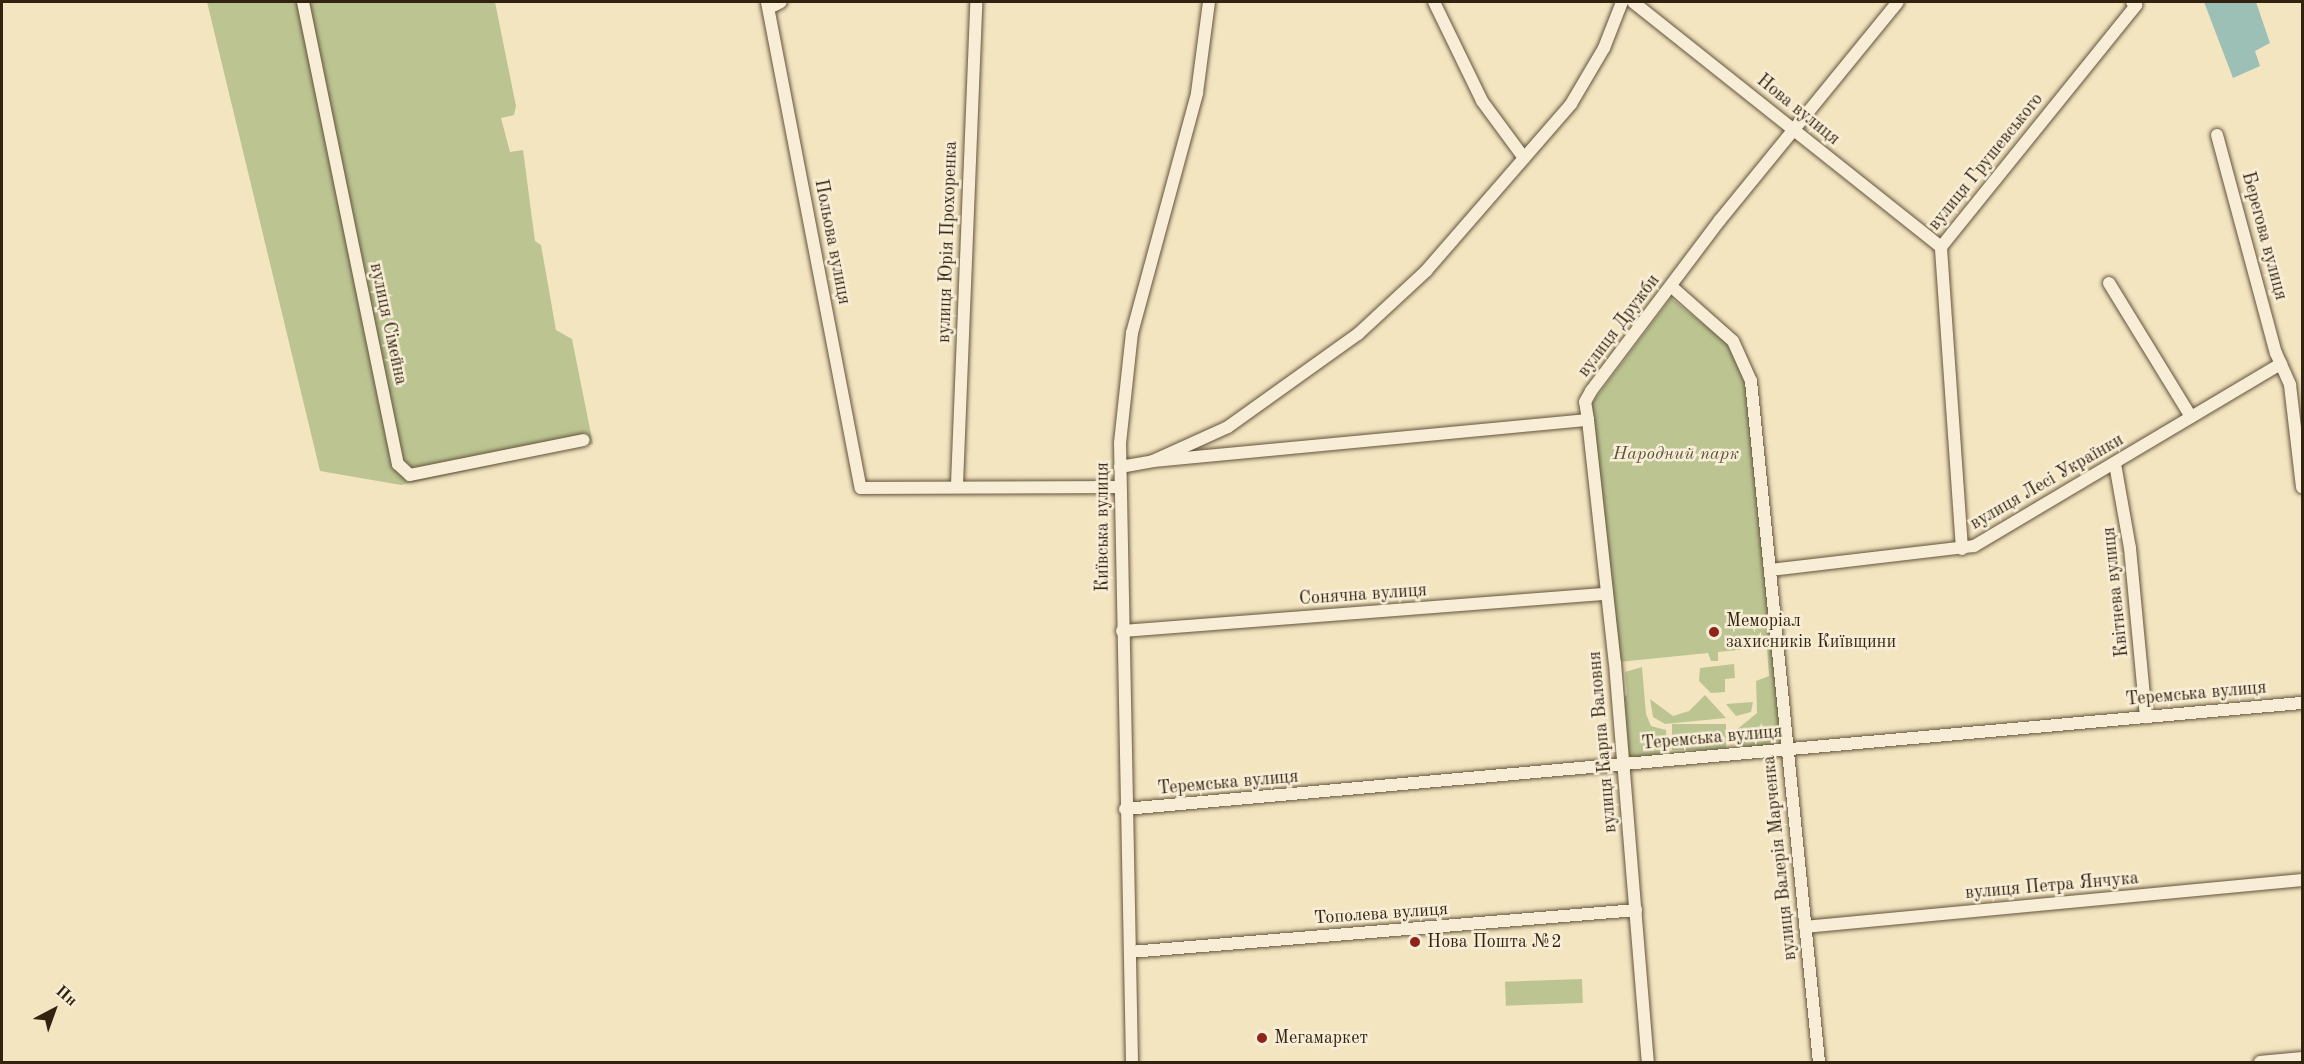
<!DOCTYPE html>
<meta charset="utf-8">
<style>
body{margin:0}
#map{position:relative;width:2304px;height:1064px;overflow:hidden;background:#f4e5c1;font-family:"Old Standard TT",serif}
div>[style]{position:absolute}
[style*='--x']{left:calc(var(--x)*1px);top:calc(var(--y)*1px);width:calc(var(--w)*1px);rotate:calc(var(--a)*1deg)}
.green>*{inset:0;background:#bcc592;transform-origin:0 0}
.water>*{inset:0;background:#9cbfb6}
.roads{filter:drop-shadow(0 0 2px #62543c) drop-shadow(0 0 2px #62543c)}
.minor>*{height:12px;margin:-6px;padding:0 6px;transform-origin:6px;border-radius:6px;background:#f8eed7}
.dots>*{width:16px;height:16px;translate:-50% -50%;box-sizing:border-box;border:3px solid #f8eed7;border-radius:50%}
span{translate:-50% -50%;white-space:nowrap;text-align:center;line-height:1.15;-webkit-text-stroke:5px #f8eed7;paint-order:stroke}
.street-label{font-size:18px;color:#322310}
.park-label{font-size:18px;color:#5b5437;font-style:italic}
.poi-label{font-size:18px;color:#322310}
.left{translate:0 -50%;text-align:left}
.frame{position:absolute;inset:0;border:3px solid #322310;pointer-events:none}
.north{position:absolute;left:24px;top:980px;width:60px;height:60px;-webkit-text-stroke:4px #f8eed7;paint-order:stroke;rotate:41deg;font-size:16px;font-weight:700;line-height:24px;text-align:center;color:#322310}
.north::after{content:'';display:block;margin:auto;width:21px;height:27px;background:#322310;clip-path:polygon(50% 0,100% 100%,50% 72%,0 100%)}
</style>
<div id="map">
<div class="green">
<div style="clip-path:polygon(207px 2px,495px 2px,516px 106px,514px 115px,501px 118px,510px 152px,523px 150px,535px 241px,541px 245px,556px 330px,572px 339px,593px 444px,401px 485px,320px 471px)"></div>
<div style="clip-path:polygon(1671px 298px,1729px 345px,1745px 382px,1781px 737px,1773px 745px,1741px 748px,1735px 731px,1757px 713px,1756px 681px,1769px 676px,1767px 647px,1718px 652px,1718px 661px,1711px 661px,1708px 653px,1619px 662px,1592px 403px)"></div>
<div style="clip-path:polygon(1734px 664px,1735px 678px,1725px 679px,1725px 692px,1711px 693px,1699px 681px,1700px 668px)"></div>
<div style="clip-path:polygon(1642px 667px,1646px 714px,1651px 726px,1666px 730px,1668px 756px,1628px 758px,1621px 699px,1627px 695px,1625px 672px)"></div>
<div style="clip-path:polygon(1705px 695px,1726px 718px,1665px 724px,1653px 717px,1650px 699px,1673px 716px,1689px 711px)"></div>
<div style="clip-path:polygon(1753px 702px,1751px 712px,1736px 716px,1726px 704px)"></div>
<div style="left:1726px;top:724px;width:26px;height:54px;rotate:90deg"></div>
<div style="left:1582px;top:979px;width:24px;height:77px;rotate:88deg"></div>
</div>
<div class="water">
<div style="clip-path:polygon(2204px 2px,2256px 2px,2270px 43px,2255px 51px,2260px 66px,2233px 78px)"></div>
</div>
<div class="roads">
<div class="minor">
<div style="--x:303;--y:2;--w:472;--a:78.4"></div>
<div style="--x:398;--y:464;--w:16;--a:43"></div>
<div style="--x:410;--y:475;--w:177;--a:-11.4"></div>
<div style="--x:767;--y:2;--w:495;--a:79.1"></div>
<div style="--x:861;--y:488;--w:259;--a:-0.2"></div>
<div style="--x:1434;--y:2;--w:110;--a:64.1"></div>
<div style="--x:1482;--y:101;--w:71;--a:53.6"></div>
<div style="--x:1633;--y:2;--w:394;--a:38.5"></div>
<div style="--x:769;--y:8;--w:13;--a:-27"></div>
<div style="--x:2217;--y:135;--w:226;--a:74.9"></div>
<div style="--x:2276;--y:353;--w:35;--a:66"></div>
<div style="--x:2290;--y:385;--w:103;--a:83.3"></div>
<div style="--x:2109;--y:283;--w:157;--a:58.5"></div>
<div style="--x:1672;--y:287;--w:81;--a:41.5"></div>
<div style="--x:1733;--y:341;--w:44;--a:65.8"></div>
<div style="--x:1751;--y:381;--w:684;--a:84.3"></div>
<div style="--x:1588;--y:420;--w:244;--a:83.7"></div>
<div style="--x:1615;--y:663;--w:400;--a:85.3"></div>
<div style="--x:1153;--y:461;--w:437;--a:-5.4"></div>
<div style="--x:1588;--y:420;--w:18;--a:-99"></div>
<div style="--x:1585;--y:402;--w:13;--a:-61"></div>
<div style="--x:1591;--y:391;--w:214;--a:-53"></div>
<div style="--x:1720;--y:220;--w:281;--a:-50.8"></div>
<div style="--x:2115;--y:464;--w:85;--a:79.9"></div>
<div style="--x:2130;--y:548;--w:170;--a:84.6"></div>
<div style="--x:1120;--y:467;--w:34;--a:-10"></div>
<div style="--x:1153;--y:461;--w:82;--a:-24.4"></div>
<div style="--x:1228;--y:427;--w:160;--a:-35.6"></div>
<div style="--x:1358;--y:334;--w:93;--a:-42.8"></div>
<div style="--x:1426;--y:271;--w:221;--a:-49"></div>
<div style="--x:1571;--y:104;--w:65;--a:-59.5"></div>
<div style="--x:1604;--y:48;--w:49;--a:-68.6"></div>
<div style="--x:957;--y:484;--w:482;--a:-87.7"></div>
<div style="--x:1962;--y:549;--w:303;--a:-94"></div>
<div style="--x:1941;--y:247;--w:311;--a:-51.1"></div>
<div style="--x:2136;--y:5;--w:5;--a:-143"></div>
<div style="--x:1770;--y:570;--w:205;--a:-6.7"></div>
<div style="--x:1974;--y:546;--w:357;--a:-30.7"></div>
<div style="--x:1122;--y:631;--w:486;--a:-4.4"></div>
<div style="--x:1125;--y:809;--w:1182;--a:-5.15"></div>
<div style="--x:1805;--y:927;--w:499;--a:-5.4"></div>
<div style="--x:1130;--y:952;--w:508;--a:-4.74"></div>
<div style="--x:1132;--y:1062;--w:619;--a:-91.11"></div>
<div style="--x:1120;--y:443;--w:111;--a:-83.8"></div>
<div style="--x:1132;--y:333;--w:249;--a:-74.8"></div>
<div style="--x:1197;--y:93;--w:92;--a:-82.5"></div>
<div style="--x:2260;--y:1062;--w:42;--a:-5.4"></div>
</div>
</div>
<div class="dots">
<div style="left:1714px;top:632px;background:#8f2418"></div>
<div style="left:1415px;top:942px;background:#8f2418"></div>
<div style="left:1262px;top:1038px;background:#8f2418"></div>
</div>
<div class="street-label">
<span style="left:1798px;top:110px;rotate:39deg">Нова вулиця</span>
<span style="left:1986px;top:162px;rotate:-51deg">вулиця Грушевського</span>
<span style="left:2264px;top:236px;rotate:75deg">Берегова вулиця</span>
<span style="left:832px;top:242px;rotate:79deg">Польова вулиця</span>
<span style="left:948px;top:242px;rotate:-88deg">вулиця Юрія Прохоренка</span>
<span style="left:388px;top:324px;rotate:78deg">вулиця Сімейна</span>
<span style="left:1619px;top:326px;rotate:-53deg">вулиця Дружби</span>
<span style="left:2047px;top:482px;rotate:-30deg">вулиця Лесі Українки</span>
<span style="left:1103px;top:527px;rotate:-90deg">Київська вулиця</span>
<span style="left:2116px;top:592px;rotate:-96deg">Квітнева вулиця</span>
<span style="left:1363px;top:595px;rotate:-4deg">Сонячна вулиця</span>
<span style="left:2196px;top:694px;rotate:-5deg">Теремська вулиця</span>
<span style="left:1712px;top:738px;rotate:-5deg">Теремська вулиця</span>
<span style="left:1603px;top:742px;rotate:-95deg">вулиця Карпа Валовня</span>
<span style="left:1228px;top:783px;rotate:-5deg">Теремська вулиця</span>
<span style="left:1780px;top:858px;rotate:-96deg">вулиця Валерія Марченка</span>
<span style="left:2052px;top:886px;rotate:-5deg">вулиця Петра Янчука</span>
<span style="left:1381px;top:914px;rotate:-4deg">Тополева вулиця</span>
</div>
<div class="park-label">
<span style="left:1676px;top:454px">Народний парк</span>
</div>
<div class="poi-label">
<span class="left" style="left:1726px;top:632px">Меморіал<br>захисників Київщини</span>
<span class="left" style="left:1427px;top:942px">Нова Пошта №2</span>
<span class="left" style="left:1274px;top:1038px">Мегамаркет</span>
</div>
<div class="frame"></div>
<div class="north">Пн</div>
</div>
